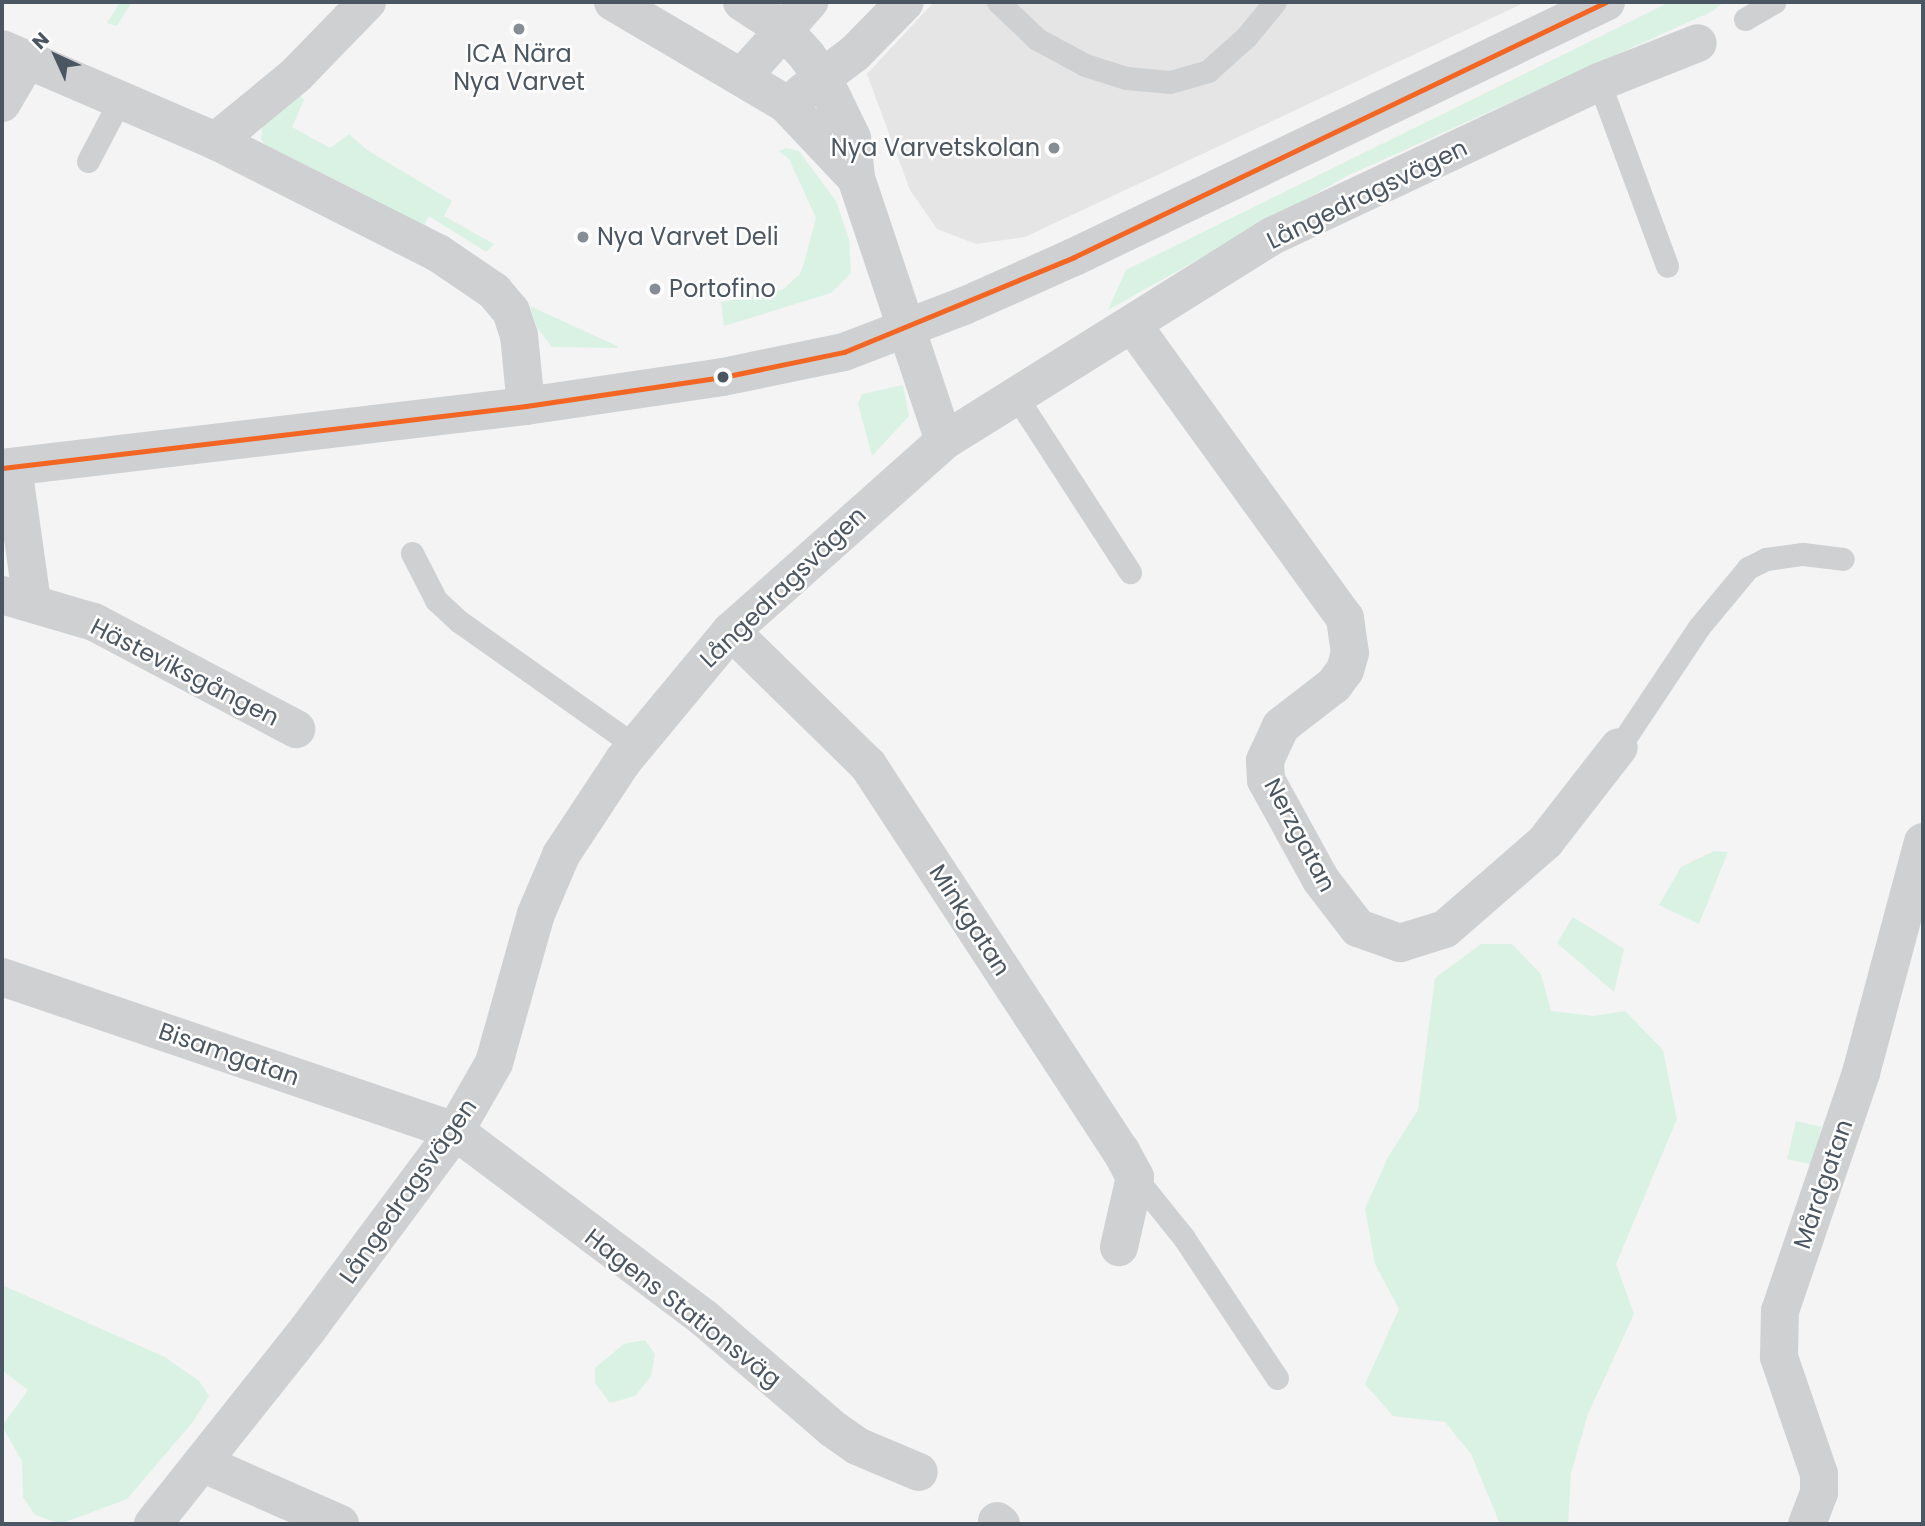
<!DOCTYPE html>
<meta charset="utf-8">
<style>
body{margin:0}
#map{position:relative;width:1925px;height:1526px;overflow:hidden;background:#f4f4f4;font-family:Poppins,sans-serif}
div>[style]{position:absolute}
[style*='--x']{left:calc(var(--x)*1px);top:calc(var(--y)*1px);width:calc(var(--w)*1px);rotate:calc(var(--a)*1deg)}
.education>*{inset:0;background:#e6e5e6}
.green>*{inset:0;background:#d9f2e3;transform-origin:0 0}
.service>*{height:23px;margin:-11.5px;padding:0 11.5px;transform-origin:11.5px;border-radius:11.5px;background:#ced0d2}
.minor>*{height:38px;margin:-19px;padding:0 19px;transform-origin:19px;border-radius:19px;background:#ced0d2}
.tertiary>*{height:38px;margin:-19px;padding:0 19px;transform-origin:19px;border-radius:19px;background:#ced0d2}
.bus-1>*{height:5px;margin:-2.5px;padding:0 2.5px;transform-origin:2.5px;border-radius:2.5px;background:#f26522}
.dots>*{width:19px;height:19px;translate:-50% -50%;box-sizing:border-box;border:4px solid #fff;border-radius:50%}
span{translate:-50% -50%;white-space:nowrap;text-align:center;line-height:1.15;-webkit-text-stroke:5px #fff;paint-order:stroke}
.poi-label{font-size:24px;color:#4a5661}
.right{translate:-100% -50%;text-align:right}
.left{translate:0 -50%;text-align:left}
.street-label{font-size:24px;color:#4a5661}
.frame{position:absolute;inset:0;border:4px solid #4a5661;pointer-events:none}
.north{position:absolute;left:21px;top:21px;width:70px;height:70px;-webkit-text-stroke:5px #fff;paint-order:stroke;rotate:315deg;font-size:19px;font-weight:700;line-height:28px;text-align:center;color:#4a5661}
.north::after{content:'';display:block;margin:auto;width:24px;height:32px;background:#4a5661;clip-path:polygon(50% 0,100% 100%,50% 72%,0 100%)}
</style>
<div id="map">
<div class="education">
<div style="clip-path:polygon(934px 2px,1526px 2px,1025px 237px,976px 244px,937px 229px,910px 190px,867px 74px)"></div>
</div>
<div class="green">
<div style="clip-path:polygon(120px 2px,132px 2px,117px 26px,107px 23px)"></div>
<div style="clip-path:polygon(1670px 2px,1724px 2px,1713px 11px,1347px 176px,1108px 310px,1126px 270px)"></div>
<div style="clip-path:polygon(296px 90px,304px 100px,292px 127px,330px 148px,349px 134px,367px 150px,452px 201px,444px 216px,494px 244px,486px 252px,429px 216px,423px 227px,267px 148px,261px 139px,263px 119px)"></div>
<div style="clip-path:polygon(786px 148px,799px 151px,836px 201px,849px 240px,851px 273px,831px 293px,724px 326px,721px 302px,782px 290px,800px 274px,804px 263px,816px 218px,789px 159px,779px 151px)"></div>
<div style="clip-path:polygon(530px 306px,617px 346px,618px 348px,552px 347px,537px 328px)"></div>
<div style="clip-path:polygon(903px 385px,909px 416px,872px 456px,858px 404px,862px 394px)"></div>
<div style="clip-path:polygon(1714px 851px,1728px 852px,1699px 924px,1659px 905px,1681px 867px)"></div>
<div style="clip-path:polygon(1573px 917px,1624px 949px,1614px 992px,1557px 943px)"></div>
<div style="clip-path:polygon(1481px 944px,1512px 944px,1541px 974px,1551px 1011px,1593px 1016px,1625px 1011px,1663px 1050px,1677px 1119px,1616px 1264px,1634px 1314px,1588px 1414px,1571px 1473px,1568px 1524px,1500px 1524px,1471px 1454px,1445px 1422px,1393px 1416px,1365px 1384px,1399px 1309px,1375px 1264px,1365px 1209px,1388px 1157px,1418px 1110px,1435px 978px)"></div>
<div style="left:1796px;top:1121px;width:26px;height:39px;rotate:13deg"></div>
<div style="clip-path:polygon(2px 1285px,165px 1357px,199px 1381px,209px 1396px,192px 1423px,127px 1499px,60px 1524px,35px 1515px,23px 1497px,22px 1461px,2px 1426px,28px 1390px,2px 1370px)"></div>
<div style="clip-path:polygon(645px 1340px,655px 1354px,651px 1376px,635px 1396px,610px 1403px,595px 1383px,595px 1368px,624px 1344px)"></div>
</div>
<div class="service">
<div style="--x:998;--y:2;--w:54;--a:43.5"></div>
<div style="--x:1037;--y:39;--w:55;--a:28.4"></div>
<div style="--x:1085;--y:65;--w:43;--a:17.6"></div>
<div style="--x:1126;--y:78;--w:44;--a:5.2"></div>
<div style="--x:1170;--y:82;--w:40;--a:-16"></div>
<div style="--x:1208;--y:71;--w:51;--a:-41.8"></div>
<div style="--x:1246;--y:37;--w:45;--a:-50.4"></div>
<div style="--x:1745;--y:19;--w:34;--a:-30"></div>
<div style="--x:1599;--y:82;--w:196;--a:69.7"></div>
<div style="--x:88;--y:161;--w:69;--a:-62.3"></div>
<div style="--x:1016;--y:396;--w:210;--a:57.1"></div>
<div style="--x:412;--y:553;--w:53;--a:62.9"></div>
<div style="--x:436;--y:600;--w:33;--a:43"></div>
<div style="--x:460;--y:622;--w:214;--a:35.3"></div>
<div style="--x:1619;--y:747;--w:144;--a:-56.3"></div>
<div style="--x:1699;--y:627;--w:77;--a:-50.3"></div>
<div style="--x:1748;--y:568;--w:20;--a:-27"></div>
<div style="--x:1766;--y:559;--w:37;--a:-8"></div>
<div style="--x:1803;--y:554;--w:40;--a:7.1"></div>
<div style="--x:1135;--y:1177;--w:78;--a:51.2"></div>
<div style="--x:1184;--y:1238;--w:168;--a:56.4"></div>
</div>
<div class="minor">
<div style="--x:613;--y:2;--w:201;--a:30.5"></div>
<div style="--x:786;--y:104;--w:102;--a:46.6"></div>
<div style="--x:742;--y:2;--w:48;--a:33"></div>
<div style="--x:782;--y:28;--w:38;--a:48"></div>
<div style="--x:807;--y:56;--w:27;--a:54"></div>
<div style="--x:823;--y:78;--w:67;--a:64.2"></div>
<div style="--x:852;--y:138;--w:40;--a:84.3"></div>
<div style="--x:856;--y:178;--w:277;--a:71.5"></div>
<div style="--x:2;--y:49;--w:233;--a:23.3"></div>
<div style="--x:216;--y:141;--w:249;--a:26.8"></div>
<div style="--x:438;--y:253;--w:68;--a:34.2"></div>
<div style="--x:494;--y:291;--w:26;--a:50"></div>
<div style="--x:511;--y:311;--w:25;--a:72"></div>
<div style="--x:519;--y:335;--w:71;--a:84.4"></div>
<div style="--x:742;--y:77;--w:101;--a:-48.2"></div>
<div style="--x:802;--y:93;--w:66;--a:-37"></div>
<div style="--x:855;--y:53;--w:71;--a:-45.6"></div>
<div style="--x:2;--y:103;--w:48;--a:-59.7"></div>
<div style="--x:216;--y:141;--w:104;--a:-39.5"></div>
<div style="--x:296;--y:75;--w:102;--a:-45.8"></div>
<div style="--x:1132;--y:324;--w:363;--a:54.1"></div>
<div style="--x:1345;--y:618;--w:35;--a:82"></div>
<div style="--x:1350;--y:653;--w:18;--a:106"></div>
<div style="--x:1345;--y:670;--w:19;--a:126"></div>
<div style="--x:1334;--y:685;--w:67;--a:142.3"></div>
<div style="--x:1281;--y:726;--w:38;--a:115"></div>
<div style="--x:1265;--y:761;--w:19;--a:87"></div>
<div style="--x:1266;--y:780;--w:114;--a:61.2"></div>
<div style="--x:1321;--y:880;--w:61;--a:52.4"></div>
<div style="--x:1358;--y:928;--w:45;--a:19.7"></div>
<div style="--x:1400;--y:943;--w:47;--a:-17.3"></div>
<div style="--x:1445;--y:929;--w:133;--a:-41"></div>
<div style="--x:1545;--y:842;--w:120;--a:-52.1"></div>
<div style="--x:13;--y:467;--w:137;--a:82"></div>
<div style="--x:2;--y:595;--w:96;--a:16.4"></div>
<div style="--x:94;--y:622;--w:229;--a:27.9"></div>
<div style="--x:731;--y:631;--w:192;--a:44.4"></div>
<div style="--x:868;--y:765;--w:462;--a:56.8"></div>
<div style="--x:1121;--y:1151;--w:30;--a:62"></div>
<div style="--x:1135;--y:1177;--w:72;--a:102.9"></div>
<div style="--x:2;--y:977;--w:478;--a:18.8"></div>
<div style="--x:455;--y:1131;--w:311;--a:36.9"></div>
<div style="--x:704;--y:1318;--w:170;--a:40.7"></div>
<div style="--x:833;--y:1429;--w:29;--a:35"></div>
<div style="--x:857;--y:1446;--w:67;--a:22.8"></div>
<div style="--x:202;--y:1463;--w:151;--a:23.8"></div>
<div style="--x:997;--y:1521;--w:5;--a:37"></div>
<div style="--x:153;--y:1524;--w:249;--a:-51.5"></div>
<div style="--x:308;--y:1329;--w:247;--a:-53.4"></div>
<div style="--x:455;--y:1131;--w:78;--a:-60.2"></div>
<div style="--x:494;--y:1063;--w:155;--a:-74.3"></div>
<div style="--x:536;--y:914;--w:64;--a:-67"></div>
<div style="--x:561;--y:855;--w:113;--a:-56.6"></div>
<div style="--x:623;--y:761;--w:169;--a:-50.3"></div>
<div style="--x:731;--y:631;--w:285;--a:-41.7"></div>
<div style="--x:944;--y:441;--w:387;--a:-32"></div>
<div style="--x:1272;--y:236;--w:361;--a:-25.2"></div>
<div style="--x:1599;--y:82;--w:106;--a:-21.5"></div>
<div style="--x:1807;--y:1524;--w:33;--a:-69"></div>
<div style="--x:1819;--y:1493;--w:19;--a:-90"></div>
<div style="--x:1819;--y:1474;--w:124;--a:-108.9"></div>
<div style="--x:1779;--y:1357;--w:46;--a:-88.8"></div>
<div style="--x:1780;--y:1311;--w:251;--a:-71.2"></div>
<div style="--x:1861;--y:1073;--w:239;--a:-75"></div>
</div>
<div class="tertiary">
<div style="--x:2;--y:468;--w:528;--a:-6.75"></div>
<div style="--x:526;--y:406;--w:199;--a:-8.4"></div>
<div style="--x:723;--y:377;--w:124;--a:-11.7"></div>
<div style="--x:844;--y:352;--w:129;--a:-21"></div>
<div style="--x:964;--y:306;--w:120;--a:-24"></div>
<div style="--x:1074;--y:257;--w:590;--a:-25.61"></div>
</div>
<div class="bus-1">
<div style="--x:2;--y:468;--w:528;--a:-6.75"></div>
<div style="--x:526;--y:406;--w:199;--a:-8.4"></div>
<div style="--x:723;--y:377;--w:124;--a:-11.7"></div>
<div style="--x:844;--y:352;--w:249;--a:-22.4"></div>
<div style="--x:1074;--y:257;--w:590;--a:-25.61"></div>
</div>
<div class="dots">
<div style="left:519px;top:29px;background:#868d94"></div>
<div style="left:1054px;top:148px;background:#868d94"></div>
<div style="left:583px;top:237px;background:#868d94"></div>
<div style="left:655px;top:289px;background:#868d94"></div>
<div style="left:723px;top:377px;background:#4a5661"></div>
</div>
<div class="poi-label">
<span style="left:519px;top:68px">ICA Nära<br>Nya Varvet</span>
<span class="right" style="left:1040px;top:148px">Nya Varvetskolan</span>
<span class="left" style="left:597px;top:237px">Nya Varvet Deli</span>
<span class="left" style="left:669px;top:289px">Portofino</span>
</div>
<div class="street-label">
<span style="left:1367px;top:194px;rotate:-26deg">Långedragsvägen</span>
<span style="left:783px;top:587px;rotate:-44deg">Långedragsvägen</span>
<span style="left:185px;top:672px;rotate:27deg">Hästeviksgången</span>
<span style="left:1300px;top:835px;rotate:62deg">Nerzgatan</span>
<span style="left:970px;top:920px;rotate:57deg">Minkgatan</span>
<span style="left:229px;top:1054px;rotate:19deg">Bisamgatan</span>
<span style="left:1823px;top:1184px;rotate:-71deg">Mårdgatan</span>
<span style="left:408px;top:1191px;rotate:-55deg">Långedragsvägen</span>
<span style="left:683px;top:1308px;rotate:38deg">Hagens Stationsväg</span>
</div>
<div class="frame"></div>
<div class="north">N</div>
</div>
